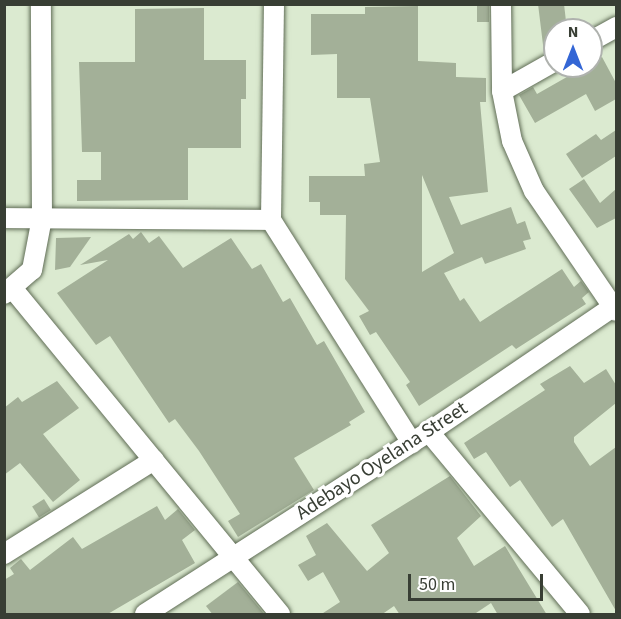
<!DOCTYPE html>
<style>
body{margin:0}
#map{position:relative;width:621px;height:619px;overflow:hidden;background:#dbead0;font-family:"Source Sans 3",sans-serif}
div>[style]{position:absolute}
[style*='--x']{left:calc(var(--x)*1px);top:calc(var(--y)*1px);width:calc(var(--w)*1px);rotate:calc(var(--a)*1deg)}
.building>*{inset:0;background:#a3b098;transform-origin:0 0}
.roads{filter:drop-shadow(0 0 2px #606d56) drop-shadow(0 0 2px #606d56)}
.minor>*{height:20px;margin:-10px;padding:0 10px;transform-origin:10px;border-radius:10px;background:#fff}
span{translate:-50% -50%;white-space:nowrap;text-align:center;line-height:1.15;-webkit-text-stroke:6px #fff;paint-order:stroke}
.street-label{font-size:20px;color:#383e34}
.frame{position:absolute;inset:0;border:6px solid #383e34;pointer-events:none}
.north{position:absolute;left:543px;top:18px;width:60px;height:60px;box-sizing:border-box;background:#fff;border:2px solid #afb2ae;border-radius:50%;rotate:0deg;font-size:16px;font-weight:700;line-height:24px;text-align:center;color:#383e34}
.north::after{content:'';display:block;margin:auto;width:21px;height:27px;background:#3466d5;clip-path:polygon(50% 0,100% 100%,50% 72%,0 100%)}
.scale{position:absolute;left:408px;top:574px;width:135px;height:27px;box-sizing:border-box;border:3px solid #383e34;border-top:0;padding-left:8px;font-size:18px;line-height:21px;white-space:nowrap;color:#383e34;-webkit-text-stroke:4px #fff;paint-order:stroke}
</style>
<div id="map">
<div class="building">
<div style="clip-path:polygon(538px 4px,564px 4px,567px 30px,555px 30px,555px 49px,544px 53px)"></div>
<div style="left:477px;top:5px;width:12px;height:17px"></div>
<div style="clip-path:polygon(evenodd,418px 6px,418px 61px,456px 63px,456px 77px,486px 78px,486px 102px,480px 102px,488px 192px,449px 197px,461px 225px,511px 207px,517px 224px,525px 221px,531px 239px,523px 241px,526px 249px,485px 264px,482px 257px,444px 273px,460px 301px,464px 298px,480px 322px,562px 269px,574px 287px,581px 281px,589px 292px,582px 298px,586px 304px,516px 349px,512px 345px,419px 406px,406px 385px,410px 382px,376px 332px,370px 335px,359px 316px,369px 311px,345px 279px,346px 215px,320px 215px,320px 202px,309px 202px,309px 176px,365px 176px,364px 164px,380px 162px,370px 98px,337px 98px,337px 54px,311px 55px,311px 14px,365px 14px,365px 7px,418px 6px,422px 175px,454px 253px,422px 272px,422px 175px)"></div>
<div style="clip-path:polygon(204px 8px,204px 60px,246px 60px,246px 99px,241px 99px,241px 148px,188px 148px,188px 200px,77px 201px,77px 180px,101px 180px,101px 152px,82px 152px,79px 62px,135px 62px,135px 9px)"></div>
<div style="clip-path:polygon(602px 57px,616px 83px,616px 99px,595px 111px,586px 94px,535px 123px,519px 95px,533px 87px,537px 94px)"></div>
<div style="clip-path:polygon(616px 130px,616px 156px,582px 178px,566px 154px,596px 134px,601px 140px)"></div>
<div style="clip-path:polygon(584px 179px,600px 203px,616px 189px,616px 218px,597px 228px,569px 189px)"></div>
<div style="clip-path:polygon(141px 232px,149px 243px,159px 236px,183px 268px,231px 238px,252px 269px,261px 264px,283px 302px,290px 298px,317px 345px,324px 341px,365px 412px,349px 422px,351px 425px,294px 458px,314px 490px,238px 537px,228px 521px,240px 514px,199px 451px,175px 419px,169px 423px,110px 336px,96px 345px,57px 293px,108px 260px,80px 265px,129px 234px,133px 239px)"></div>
<div style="clip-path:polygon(91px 237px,70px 267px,55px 270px,56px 238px)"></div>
<div style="clip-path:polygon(570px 366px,584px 383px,606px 369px,616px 385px,616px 403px,574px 437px,574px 442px,590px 466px,616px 447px,616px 611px,563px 519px,552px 527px,520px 480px,510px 487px,486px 452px,474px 459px,464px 443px,545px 390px,540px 384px)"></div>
<div style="clip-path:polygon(57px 381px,79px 408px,43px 434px,80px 480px,53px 502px,20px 463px,4px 475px,4px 408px,18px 397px,22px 402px)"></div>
<div style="clip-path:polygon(450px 476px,481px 516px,457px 538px,474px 566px,505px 546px,547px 615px,498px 615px,491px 603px,473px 615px,400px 615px,394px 606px,381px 615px,320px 615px,340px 602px,323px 572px,308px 581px,298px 565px,316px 555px,306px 536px,327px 523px,367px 571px,389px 553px,371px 525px)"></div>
<div style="left:44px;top:499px;width:13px;height:14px;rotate:58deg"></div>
<div style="clip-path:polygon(157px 506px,165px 520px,178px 509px,195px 530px,182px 540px,195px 563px,106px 615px,4px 615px,4px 580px,14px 574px,10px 568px,21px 559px,30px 570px,73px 537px,82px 549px)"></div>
<div style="clip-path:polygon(238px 582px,265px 615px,213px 615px,206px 606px)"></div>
</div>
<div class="roads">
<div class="minor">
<div style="--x:274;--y:4;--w:216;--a:90.8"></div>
<div style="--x:271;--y:220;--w:264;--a:57.7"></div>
<div style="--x:501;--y:4;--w:87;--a:89.3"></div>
<div style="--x:502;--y:91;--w:51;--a:78.7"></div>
<div style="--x:512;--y:141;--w:55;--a:66.3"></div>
<div style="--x:534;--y:191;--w:145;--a:55.7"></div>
<div style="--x:591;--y:41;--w:29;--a:-29"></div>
<div style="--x:502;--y:91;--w:61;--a:-29.5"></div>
<div style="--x:4;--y:218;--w:267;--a:0.4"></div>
<div style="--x:13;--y:289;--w:421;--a:50.6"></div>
<div style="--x:4;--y:294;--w:37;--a:-41"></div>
<div style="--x:32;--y:270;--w:53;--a:-79.1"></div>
<div style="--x:42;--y:218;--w:214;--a:-90.3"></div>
<div style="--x:429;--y:432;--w:236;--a:50.3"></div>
<div style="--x:4;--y:554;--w:177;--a:-32.1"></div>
<div style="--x:145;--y:614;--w:337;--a:-32.7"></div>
<div style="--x:429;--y:432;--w:226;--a:-34.2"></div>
</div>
</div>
<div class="street-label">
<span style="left:382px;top:461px;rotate:-33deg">Adebayo Oyelana Street</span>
</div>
<div class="frame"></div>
<div class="north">N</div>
<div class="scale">50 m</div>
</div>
